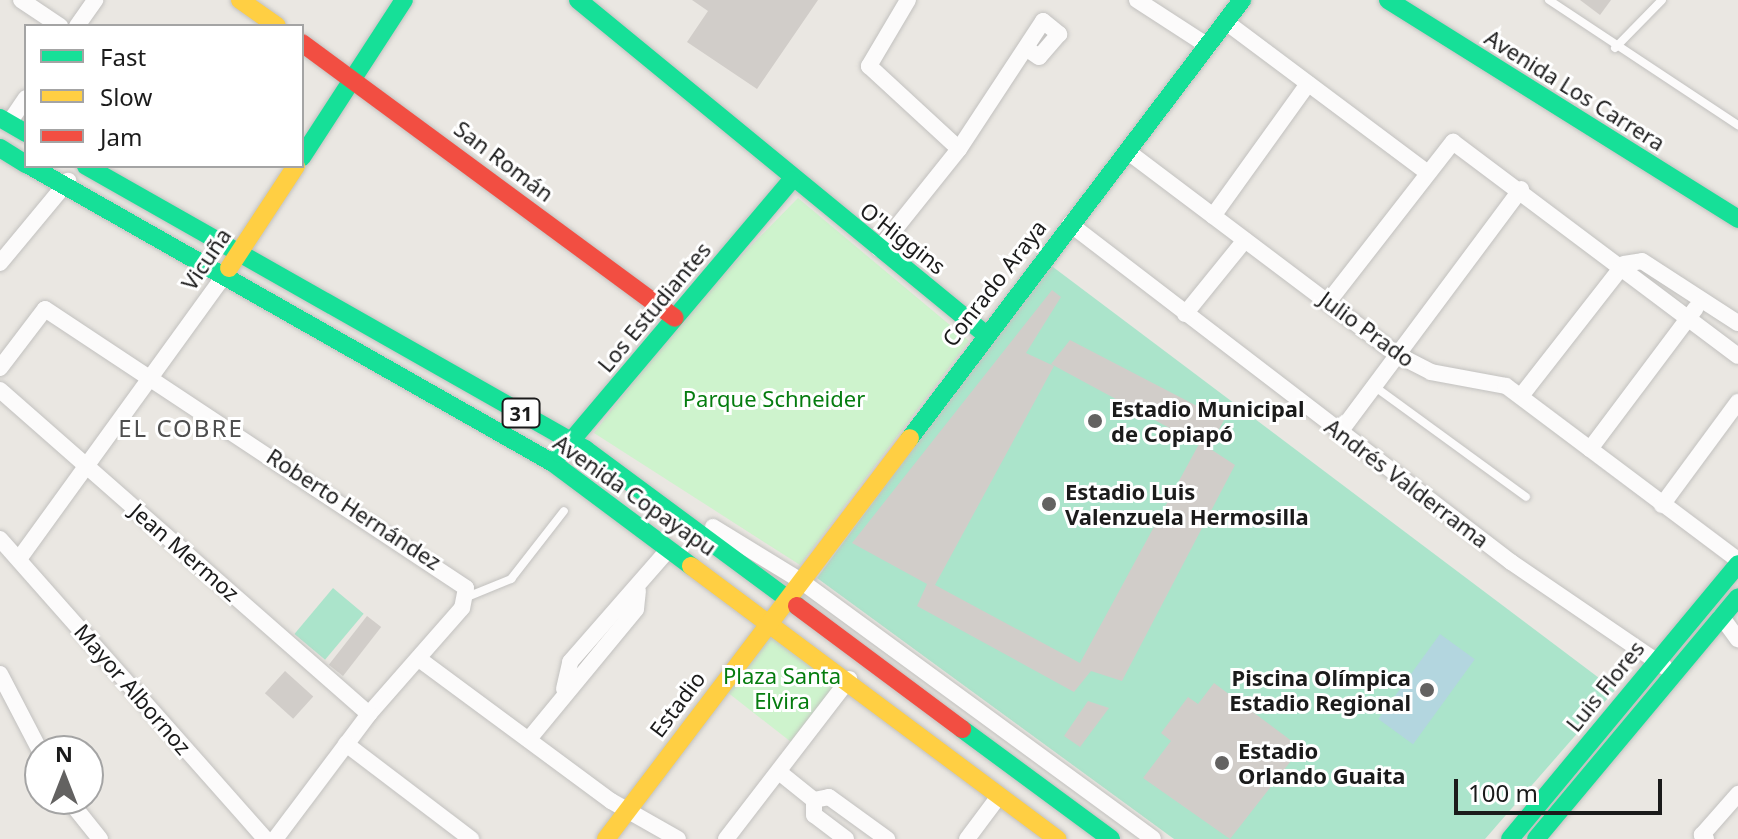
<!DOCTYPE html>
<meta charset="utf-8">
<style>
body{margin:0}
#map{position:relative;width:1738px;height:839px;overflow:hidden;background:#eae7e2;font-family:"Noto Sans",sans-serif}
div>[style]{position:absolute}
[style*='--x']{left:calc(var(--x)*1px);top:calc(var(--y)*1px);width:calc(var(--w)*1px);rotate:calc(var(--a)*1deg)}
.park>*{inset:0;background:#cef3cd;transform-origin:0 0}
.pitch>*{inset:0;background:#abe4cb;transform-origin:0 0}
.water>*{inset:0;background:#b3d6df;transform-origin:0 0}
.building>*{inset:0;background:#d1cdc9;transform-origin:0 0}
.roads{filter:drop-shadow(0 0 2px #c2c1bf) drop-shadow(0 0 2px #c2c1bf)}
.lane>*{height:8px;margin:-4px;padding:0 4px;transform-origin:4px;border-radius:4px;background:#fcfbfb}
.street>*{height:16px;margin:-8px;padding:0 8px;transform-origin:8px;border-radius:8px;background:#fcfbfb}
.fast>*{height:18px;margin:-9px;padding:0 9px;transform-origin:9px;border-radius:9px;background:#16e098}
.slow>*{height:18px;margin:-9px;padding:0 9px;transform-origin:9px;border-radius:9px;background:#ffcf43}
.jam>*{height:18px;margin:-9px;padding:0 9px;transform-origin:9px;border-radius:9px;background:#f24e42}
.dots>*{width:22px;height:22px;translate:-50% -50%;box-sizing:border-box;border:4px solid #fff;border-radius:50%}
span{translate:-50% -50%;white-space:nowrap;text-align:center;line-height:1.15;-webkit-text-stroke:6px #fff;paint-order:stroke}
.shield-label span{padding:2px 6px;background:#fff;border:2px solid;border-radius:6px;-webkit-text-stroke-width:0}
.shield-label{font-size:20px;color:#1b1b1b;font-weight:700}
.street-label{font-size:22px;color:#1b1b1b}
.park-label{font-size:22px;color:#057c0f}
.poi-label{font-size:22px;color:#1b1b1b;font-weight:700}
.left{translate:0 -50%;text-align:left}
.right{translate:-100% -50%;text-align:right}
.neighbourhood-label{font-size:24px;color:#4e4e4e;letter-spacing:2px}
.legend{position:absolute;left:24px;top:24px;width:280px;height:144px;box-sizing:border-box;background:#fff;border:2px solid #a4a4a4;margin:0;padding:10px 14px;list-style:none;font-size:24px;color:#1b1b1b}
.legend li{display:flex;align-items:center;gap:16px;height:40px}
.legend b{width:40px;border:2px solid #a4a4a4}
.north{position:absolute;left:24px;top:735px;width:80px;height:80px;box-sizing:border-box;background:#fff;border:2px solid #a4a4a4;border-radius:50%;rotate:0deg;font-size:22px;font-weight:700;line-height:32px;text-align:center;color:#1b1b1b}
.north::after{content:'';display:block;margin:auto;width:28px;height:36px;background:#636261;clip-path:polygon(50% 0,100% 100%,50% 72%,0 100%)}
.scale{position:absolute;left:1454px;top:779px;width:208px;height:36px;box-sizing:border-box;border:4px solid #1b1b1b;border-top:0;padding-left:10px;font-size:24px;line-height:28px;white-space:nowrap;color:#1b1b1b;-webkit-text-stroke:6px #fff;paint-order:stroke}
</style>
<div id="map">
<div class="park">
<div style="clip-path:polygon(798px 198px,969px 341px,800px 565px,594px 433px,687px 311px)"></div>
<div style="left:773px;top:634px;width:80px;height:74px;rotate:38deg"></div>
</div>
<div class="pitch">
<div style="clip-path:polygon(1049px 264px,1615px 690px,1485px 839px,1174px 839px,817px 578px)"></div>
<div style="left:333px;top:588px;width:40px;height:60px;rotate:40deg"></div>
</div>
<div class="water">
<div style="left:1440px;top:634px;width:43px;height:105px;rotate:36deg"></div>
</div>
<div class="building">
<div style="clip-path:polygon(692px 0,818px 0,757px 89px,687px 42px,708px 11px)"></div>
<div style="clip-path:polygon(1580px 0,1611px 0,1600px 15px)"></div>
<div style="clip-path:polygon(1052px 290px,1061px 297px,1026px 353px,1054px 366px,935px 585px,1080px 663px,1199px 444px,1051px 364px,1070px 340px,1224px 420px,1209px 448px,1235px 465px,1122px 681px,1091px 671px,1074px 692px,917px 606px,927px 584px,852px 543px)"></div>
<div style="left:367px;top:616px;width:18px;height:62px;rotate:38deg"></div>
<div style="left:285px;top:671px;width:38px;height:30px;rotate:42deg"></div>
<div style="clip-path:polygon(1214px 683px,1301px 748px,1230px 839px,1143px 778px,1171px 741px,1161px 733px,1188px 697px,1198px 704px)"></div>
<div style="clip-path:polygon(1088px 701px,1109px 708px,1080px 747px,1064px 736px)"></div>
</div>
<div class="roads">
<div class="lane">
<div style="--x:1549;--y:0;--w:227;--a:33.5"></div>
<div style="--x:1615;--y:48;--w:67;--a:-45.6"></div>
<div style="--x:1374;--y:386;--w:188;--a:36.1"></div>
<div style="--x:467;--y:597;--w:48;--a:-22.2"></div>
<div style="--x:511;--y:579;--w:86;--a:-52.1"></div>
</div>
<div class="street">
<div style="--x:21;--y:0;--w:47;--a:33.7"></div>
<div style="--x:908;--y:0;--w:77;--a:120.6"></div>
<div style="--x:869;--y:66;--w:122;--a:42.7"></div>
<div style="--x:1137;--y:0;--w:85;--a:32.9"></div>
<div style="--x:1226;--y:22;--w:249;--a:36.8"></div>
<div style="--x:77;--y:26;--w:32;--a:-55"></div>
<div style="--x:9;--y:123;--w:30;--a:-56"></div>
<div style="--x:1127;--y:151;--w:339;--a:37"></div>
<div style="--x:1398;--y:355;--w:37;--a:27"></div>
<div style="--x:1431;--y:372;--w:76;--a:10.6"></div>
<div style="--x:1506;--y:386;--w:290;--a:36.9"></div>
<div style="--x:1213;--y:216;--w:163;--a:-54.3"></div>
<div style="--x:1070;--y:224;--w:556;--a:37.47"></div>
<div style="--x:1511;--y:562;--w:186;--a:34.3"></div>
<div style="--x:879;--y:249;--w:128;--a:-51.3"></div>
<div style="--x:959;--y:149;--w:153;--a:-56.7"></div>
<div style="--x:1043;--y:21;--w:21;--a:39"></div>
<div style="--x:1059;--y:34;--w:30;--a:131"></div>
<div style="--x:1039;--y:57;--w:14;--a:-146"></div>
<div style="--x:0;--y:263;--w:107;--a:-50.3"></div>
<div style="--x:1329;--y:301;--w:202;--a:-52.1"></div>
<div style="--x:1453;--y:142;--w:356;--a:36.9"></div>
<div style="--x:1185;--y:314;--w:95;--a:-51"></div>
<div style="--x:0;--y:368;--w:74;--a:-52.7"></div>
<div style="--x:45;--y:309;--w:505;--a:33.53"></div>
<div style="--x:466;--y:588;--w:20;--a:101"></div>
<div style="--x:462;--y:608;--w:141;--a:131.3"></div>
<div style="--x:369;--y:714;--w:156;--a:126.9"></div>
<div style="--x:0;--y:390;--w:491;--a:41.3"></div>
<div style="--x:1521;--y:396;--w:167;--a:-52"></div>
<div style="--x:1624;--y:264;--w:18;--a:-9"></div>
<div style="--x:1642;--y:261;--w:114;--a:32.9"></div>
<div style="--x:1340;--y:432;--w:303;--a:-53.3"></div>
<div style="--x:1590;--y:449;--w:176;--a:-53.1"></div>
<div style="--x:1662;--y:505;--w:128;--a:-53.6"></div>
<div style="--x:713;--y:527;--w:103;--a:31.5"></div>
<div style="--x:801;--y:581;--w:436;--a:36.2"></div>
<div style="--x:0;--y:539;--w:400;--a:48.5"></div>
<div style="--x:19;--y:559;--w:344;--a:-54.1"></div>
<div style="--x:1721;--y:616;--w:29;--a:54"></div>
<div style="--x:419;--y:659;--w:239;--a:36.5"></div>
<div style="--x:611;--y:801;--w:77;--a:29.6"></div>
<div style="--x:0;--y:674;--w:87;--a:62.5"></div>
<div style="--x:564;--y:689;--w:28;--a:-77"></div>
<div style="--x:570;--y:662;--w:150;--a:-48.8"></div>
<div style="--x:529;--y:739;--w:168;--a:-50.5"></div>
<div style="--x:636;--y:609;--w:18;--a:-84"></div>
<div style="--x:346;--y:744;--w:157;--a:37.2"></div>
<div style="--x:779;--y:772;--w:45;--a:38.7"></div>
<div style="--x:68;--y:799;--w:51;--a:51.3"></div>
<div style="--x:726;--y:839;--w:202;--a:-52.4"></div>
<div style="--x:846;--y:839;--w:40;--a:-143"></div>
<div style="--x:814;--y:815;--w:15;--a:-90"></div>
<div style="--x:814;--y:800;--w:15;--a:-11"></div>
<div style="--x:829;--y:797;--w:72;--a:35.9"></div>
<div style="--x:967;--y:839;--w:54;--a:-53.3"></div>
<div style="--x:1706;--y:839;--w:6;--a:-135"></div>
<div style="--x:1702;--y:835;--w:55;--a:-48.7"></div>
</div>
<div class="fast">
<div style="--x:578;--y:0;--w:527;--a:39.37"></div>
<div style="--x:1388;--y:0;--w:413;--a:32"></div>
<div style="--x:0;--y:118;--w:30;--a:30"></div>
<div style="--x:0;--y:148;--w:31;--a:32"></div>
<div style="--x:302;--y:157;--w:187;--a:-57"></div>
<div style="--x:30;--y:166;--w:601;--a:29.59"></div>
<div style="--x:553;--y:463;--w:172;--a:36.7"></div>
<div style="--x:86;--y:166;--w:574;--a:29.56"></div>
<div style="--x:585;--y:449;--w:264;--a:36.5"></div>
<div style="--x:910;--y:438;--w:550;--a:-52.84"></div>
<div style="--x:560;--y:454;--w:358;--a:-49.8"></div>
<div style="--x:962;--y:729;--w:185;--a:36.4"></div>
<div style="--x:1510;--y:839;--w:357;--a:-50.3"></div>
<div style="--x:1536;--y:839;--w:315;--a:-50.1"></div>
</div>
<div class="slow">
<div style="--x:240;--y:0;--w:45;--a:35.1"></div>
<div style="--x:229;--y:268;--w:122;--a:-56.7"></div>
<div style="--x:691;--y:566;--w:457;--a:36.7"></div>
<div style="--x:606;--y:839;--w:503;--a:-52.83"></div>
</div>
<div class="jam">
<div style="--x:302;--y:43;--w:463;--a:36.4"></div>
<div style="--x:797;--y:606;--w:206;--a:36.7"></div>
</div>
</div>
<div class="dots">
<div style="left:1095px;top:421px;background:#636261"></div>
<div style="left:1049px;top:504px;background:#636261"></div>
<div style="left:1427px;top:690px;background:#636261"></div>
<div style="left:1222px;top:763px;background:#636261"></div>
</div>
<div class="shield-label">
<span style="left:521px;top:413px">31</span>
</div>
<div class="street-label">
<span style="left:1575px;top:90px;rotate:32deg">Avenida Los Carrera</span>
<span style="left:504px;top:161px;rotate:37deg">San Román</span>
<span style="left:903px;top:238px;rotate:38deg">O'Higgins</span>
<span style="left:206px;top:259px;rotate:-56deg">Vicuña</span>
<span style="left:994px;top:283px;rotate:-52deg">Conrado Araya</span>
<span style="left:654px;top:307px;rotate:-50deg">Los Estudiantes</span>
<span style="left:1367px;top:329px;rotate:36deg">Julio Prado</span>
<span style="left:1407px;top:483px;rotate:37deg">Andrés Valderrama</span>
<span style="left:635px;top:495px;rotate:35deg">Avenida Copayapu</span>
<span style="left:354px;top:509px;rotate:33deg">Roberto Hernández</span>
<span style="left:185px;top:552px;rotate:41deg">Jean Mermoz</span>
<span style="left:1605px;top:686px;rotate:-51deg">Luis Flores</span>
<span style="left:133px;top:689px;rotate:49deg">Mayor Albornoz</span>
<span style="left:677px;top:704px;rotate:-53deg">Estadio</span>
</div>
<div class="park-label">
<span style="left:774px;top:399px">Parque Schneider</span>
<span style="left:782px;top:688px">Plaza Santa<br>Elvira</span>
</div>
<div class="poi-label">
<span class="left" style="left:1111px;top:421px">Estadio Municipal<br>de Copiapó</span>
<span class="left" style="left:1065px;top:504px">Estadio Luis<br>Valenzuela Hermosilla</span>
<span class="right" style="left:1411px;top:690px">Piscina Olímpica<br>Estadio Regional</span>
<span class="left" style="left:1238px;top:763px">Estadio<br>Orlando Guaita</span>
</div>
<div class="neighbourhood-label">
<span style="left:181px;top:428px">EL COBRE</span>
</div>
<ul class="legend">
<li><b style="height:10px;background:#16e098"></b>Fast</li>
<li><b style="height:10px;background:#ffcf43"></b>Slow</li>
<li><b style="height:10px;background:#f24e42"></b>Jam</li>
</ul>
<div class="north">N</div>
<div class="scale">100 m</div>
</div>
